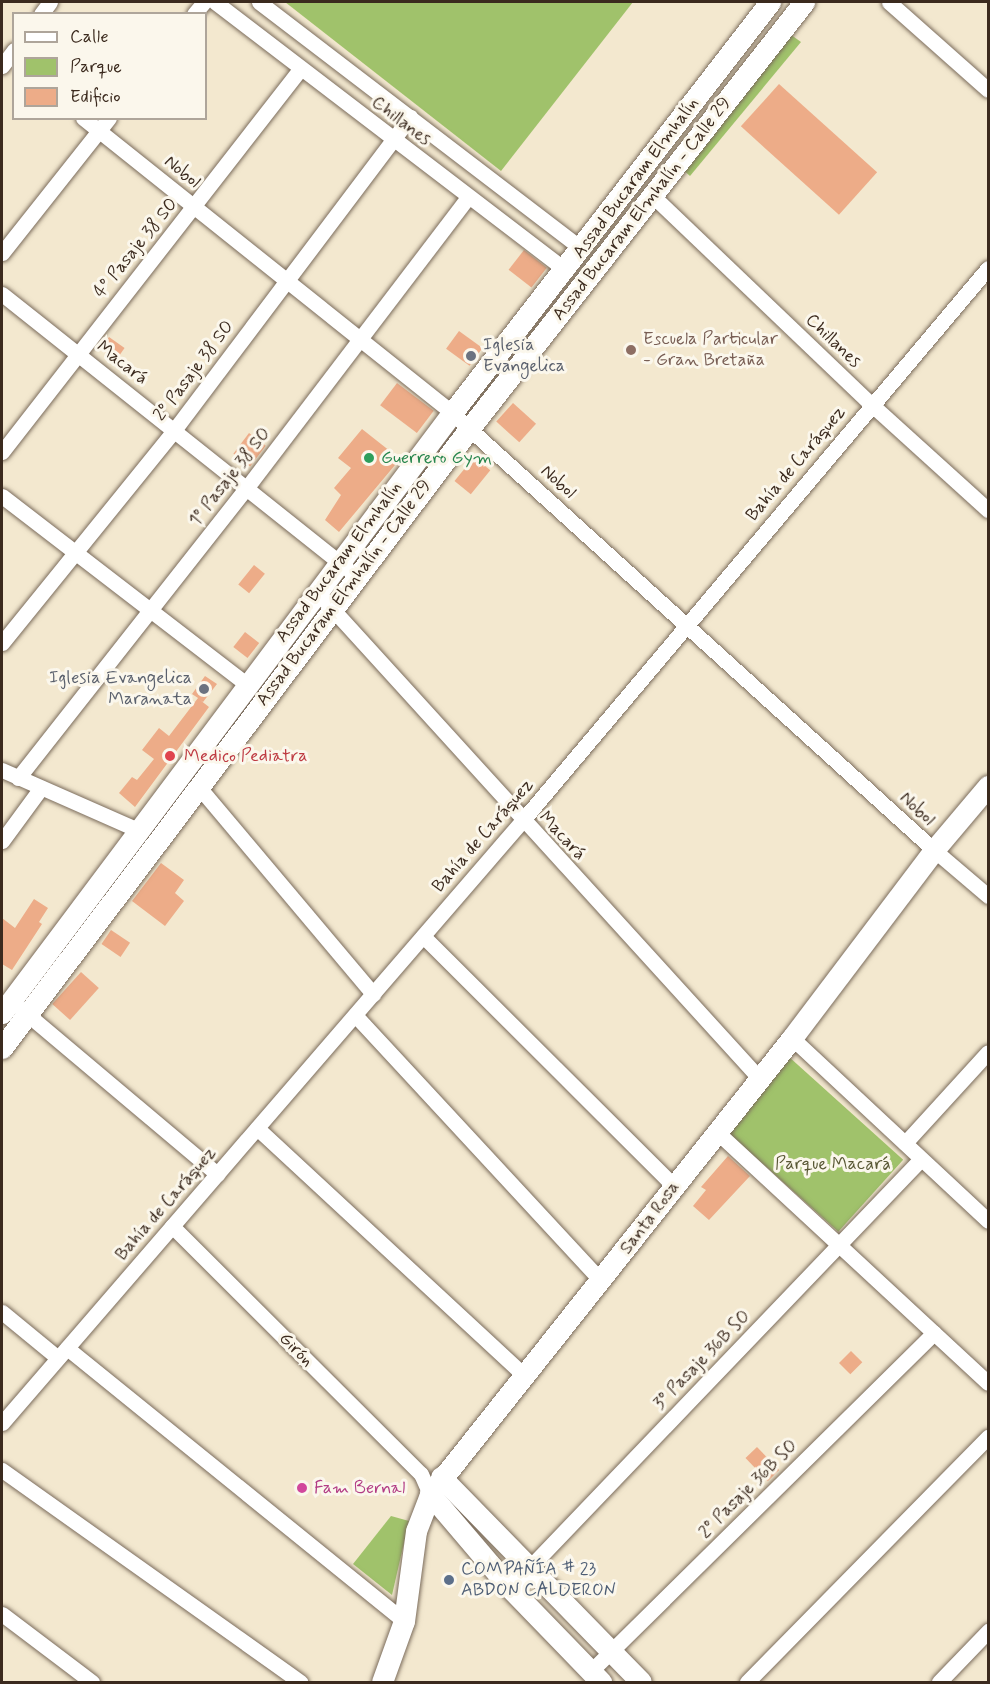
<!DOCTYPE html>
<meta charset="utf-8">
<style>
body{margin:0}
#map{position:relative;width:990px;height:1684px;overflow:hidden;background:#f3e8cf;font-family:Mynerve,sans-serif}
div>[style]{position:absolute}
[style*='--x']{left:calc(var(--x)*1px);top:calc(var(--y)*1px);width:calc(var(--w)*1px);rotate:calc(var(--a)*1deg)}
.green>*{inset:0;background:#a0c26b;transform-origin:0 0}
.building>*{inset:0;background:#edac88;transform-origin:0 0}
.roads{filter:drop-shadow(0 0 2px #7b6c5c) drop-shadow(0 0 2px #7b6c5c)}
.street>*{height:15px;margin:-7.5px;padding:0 7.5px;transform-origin:7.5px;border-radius:7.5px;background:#fff}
.secondary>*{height:21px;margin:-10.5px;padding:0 10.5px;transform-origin:10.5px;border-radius:10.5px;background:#fff}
.dots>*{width:16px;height:16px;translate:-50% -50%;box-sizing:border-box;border:3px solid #fbf7ec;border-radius:50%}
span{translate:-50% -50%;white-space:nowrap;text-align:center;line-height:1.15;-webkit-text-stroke:6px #fbf7ec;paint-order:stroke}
.street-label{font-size:18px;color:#3b2a1e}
.education-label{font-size:18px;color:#785e54}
.left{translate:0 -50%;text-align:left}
.worship-label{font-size:18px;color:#5b616d}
.right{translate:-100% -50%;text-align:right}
.leisure-label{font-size:18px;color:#27864d}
.health-label{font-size:18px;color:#be3a42}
.park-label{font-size:18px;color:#595835}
.hotel-label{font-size:18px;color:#b23c85}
.service-label{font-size:18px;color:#4e5e75}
.frame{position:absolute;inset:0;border:3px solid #3b2a1e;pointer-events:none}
.legend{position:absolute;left:12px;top:12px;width:195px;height:108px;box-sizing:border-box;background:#fbf7ec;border:2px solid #aea59a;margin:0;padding:8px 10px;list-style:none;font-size:18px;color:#3b2a1e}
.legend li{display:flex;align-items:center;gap:12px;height:30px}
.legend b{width:30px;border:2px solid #aea59a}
</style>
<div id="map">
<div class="green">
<div style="clip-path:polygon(285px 2px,633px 2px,501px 171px)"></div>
<div style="clip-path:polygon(787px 32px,801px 42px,690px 176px,681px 168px)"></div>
<div style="left:788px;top:1056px;width:155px;height:97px;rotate:42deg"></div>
<div style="clip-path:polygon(391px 1516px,409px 1521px,392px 1595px,353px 1564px)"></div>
</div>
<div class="building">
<div style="left:779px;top:84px;width:132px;height:57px;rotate:42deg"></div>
<div style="left:524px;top:250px;width:29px;height:25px;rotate:38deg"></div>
<div style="left:459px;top:331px;width:29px;height:22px;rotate:36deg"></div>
<div style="left:109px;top:337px;width:19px;height:15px;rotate:35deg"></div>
<div style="left:397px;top:383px;width:46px;height:28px;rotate:37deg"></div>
<div style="left:513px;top:403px;width:31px;height:25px;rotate:42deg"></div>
<div style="clip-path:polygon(362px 429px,400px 459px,339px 532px,325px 520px,341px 495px,334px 488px,351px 468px,338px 458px)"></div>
<div style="left:249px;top:433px;width:21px;height:26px;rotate:37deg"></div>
<div style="left:474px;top:457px;width:21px;height:31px;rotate:39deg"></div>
<div style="left:254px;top:565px;width:14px;height:25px;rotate:39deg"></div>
<div style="left:245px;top:632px;width:18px;height:19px;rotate:38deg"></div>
<div style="clip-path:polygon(205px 676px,217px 684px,203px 702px,200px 700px,209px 707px,135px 807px,119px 793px,132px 777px,137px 780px,154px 759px,142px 750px,159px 728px,169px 736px,198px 698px,192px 694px)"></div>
<div style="clip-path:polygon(161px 863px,184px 880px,175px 893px,184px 901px,165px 926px,132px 901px)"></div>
<div style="clip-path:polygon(34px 899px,48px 908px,39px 922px,42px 924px,12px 970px,2px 964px,2px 918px,15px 928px)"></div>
<div style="left:111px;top:930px;width:23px;height:17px;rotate:34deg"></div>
<div style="left:81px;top:972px;width:24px;height:43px;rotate:42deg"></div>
<div style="clip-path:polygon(728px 1156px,750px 1176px,709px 1220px,693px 1206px,706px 1190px,701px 1187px)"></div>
<div style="left:851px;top:1351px;width:16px;height:17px;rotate:45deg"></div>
<div style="left:757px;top:1447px;width:32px;height:16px;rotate:46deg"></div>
</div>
<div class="roads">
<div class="street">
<div style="--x:215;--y:2;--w:442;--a:37.4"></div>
<div style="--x:259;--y:2;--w:407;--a:37.4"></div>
<div style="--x:889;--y:2;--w:132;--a:41.6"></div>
<div style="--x:41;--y:14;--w:15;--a:-53"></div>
<div style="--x:194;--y:14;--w:16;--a:-50"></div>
<div style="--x:2;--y:66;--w:20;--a:-53"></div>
<div style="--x:83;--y:118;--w:472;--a:38.6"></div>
<div style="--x:452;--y:413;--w:651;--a:42.2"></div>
<div style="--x:934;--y:850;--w:71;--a:40.4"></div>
<div style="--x:653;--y:196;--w:301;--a:43.7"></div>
<div style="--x:871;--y:404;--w:158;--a:42.2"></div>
<div style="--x:2;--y:253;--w:172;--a:-51.6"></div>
<div style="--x:2;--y:294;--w:441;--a:38.5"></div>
<div style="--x:2;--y:452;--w:485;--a:-52.1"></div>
<div style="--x:2;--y:496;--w:308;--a:37.6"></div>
<div style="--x:317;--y:592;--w:657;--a:47.71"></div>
<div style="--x:2;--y:643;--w:275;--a:-51"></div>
<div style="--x:175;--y:429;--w:391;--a:-53"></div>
<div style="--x:2;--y:770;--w:149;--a:23.8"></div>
<div style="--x:18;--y:778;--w:372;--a:-51.8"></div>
<div style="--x:248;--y:486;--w:363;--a:-52.7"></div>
<div style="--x:198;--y:786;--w:272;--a:49.9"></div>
<div style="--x:2;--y:841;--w:66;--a:-53.7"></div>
<div style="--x:423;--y:936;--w:354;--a:44.9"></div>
<div style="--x:20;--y:1008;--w:258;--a:40.1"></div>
<div style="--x:355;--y:1015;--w:362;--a:47.2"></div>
<div style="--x:792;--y:1038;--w:268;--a:43"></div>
<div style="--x:257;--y:1128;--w:365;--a:42.8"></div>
<div style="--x:717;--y:1132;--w:369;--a:42.8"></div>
<div style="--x:905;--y:1143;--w:123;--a:-47.6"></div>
<div style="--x:172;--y:1226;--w:351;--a:44.9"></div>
<div style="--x:421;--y:1474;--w:22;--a:66"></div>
<div style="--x:2;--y:1312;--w:72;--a:39.4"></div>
<div style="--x:67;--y:1348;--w:434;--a:39"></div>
<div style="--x:2;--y:1423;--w:795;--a:-49.18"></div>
<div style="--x:522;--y:821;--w:723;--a:-49.88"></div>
<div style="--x:2;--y:1470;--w:366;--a:35.4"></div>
<div style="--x:510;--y:1588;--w:594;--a:-46.23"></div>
<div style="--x:2;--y:1614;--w:113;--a:37.1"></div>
<div style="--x:590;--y:1672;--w:483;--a:-44.6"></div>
<div style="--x:747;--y:1682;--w:344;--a:-45.5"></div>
<div style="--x:939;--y:1682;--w:71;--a:-46.1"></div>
</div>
<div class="secondary">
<div style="--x:2;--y:1013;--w:750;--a:-53.13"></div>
<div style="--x:452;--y:413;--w:520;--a:-52.27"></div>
<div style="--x:2;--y:1048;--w:775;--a:-52.97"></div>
<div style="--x:469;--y:429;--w:543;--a:-51.88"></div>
<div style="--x:441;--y:1477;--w:286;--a:45.7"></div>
<div style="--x:430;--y:1494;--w:123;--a:49.6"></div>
<div style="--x:510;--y:1588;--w:131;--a:45.9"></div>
<div style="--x:382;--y:1682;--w:65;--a:-70.2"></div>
<div style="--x:404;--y:1621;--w:91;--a:-82.4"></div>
<div style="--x:416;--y:1531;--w:40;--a:-69"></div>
<div style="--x:430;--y:1494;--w:582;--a:-51.56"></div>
<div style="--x:792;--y:1038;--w:236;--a:-52.9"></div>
<div style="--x:934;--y:850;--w:84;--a:-49.8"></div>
</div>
</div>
<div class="dots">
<div style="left:631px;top:350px;background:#8d6e63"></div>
<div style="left:471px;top:356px;background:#6b7280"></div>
<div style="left:369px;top:458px;background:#2e9e5b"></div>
<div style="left:204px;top:689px;background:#6b7280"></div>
<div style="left:170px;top:756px;background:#e0444e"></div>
<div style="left:302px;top:1488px;background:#d1479c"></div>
<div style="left:449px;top:1580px;background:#5c6f8a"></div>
</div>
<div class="street-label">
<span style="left:401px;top:121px;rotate:37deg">Chillanes</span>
<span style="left:182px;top:172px;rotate:39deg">Nobol</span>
<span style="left:636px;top:178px;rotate:-53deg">Assad Bucaram Elmhalín</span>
<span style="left:642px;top:209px;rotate:-52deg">Assad Bucaram Elmhalín - Calle 29</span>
<span style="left:136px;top:248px;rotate:-51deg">4º Pasaje 38 SO</span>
<span style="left:833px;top:341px;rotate:44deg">Chillanes</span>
<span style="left:122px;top:363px;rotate:38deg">Macará</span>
<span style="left:194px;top:371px;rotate:-53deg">2º Pasaje 38 SO</span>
<span style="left:796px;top:464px;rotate:-50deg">Bahía de Caráquez</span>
<span style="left:230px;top:477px;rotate:-52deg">1º Pasaje 38 SO</span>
<span style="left:558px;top:482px;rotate:42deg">Nobol</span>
<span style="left:339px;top:562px;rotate:-53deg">Assad Bucaram Elmhalín</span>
<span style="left:344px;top:593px;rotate:-53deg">Assad Bucaram Elmhalín - Calle 29</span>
<span style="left:917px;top:809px;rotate:43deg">Nobol</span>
<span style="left:483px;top:836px;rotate:-49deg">Bahía de Caráquez</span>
<span style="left:562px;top:836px;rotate:47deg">Macará</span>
<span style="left:166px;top:1204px;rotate:-49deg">Bahía de Caráquez</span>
<span style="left:650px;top:1218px;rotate:-53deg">Santa Rosa</span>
<span style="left:296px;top:1350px;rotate:45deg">Girón</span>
<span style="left:702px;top:1360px;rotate:-46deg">3º Pasaje 36B SO</span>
<span style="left:748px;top:1489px;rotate:-45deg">2º Pasaje 36B SO</span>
</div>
<div class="education-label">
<span class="left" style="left:643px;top:350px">Escuela Particular<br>- Gran Bretaña</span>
</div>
<div class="worship-label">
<span class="left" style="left:483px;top:356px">Iglesia<br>Evangelica</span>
<span class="right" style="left:192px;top:689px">Iglesia Evangelica<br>Maranata</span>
</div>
<div class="leisure-label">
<span class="left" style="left:381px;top:458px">Guerrero Gym</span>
</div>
<div class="health-label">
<span class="left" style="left:184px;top:756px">Medico Pediatra</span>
</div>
<div class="park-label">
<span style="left:833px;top:1164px">Parque Macará</span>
</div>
<div class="hotel-label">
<span class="left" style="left:314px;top:1488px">Fam Bernal</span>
</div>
<div class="service-label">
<span class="left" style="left:461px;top:1580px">COMPAÑÍA # 23<br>ABDON CALDERON</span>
</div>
<div class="frame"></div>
<ul class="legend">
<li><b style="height:8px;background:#fff"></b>Calle</li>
<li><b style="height:16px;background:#a0c26b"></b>Parque</li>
<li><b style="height:16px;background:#edac88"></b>Edificio</li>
</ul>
</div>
